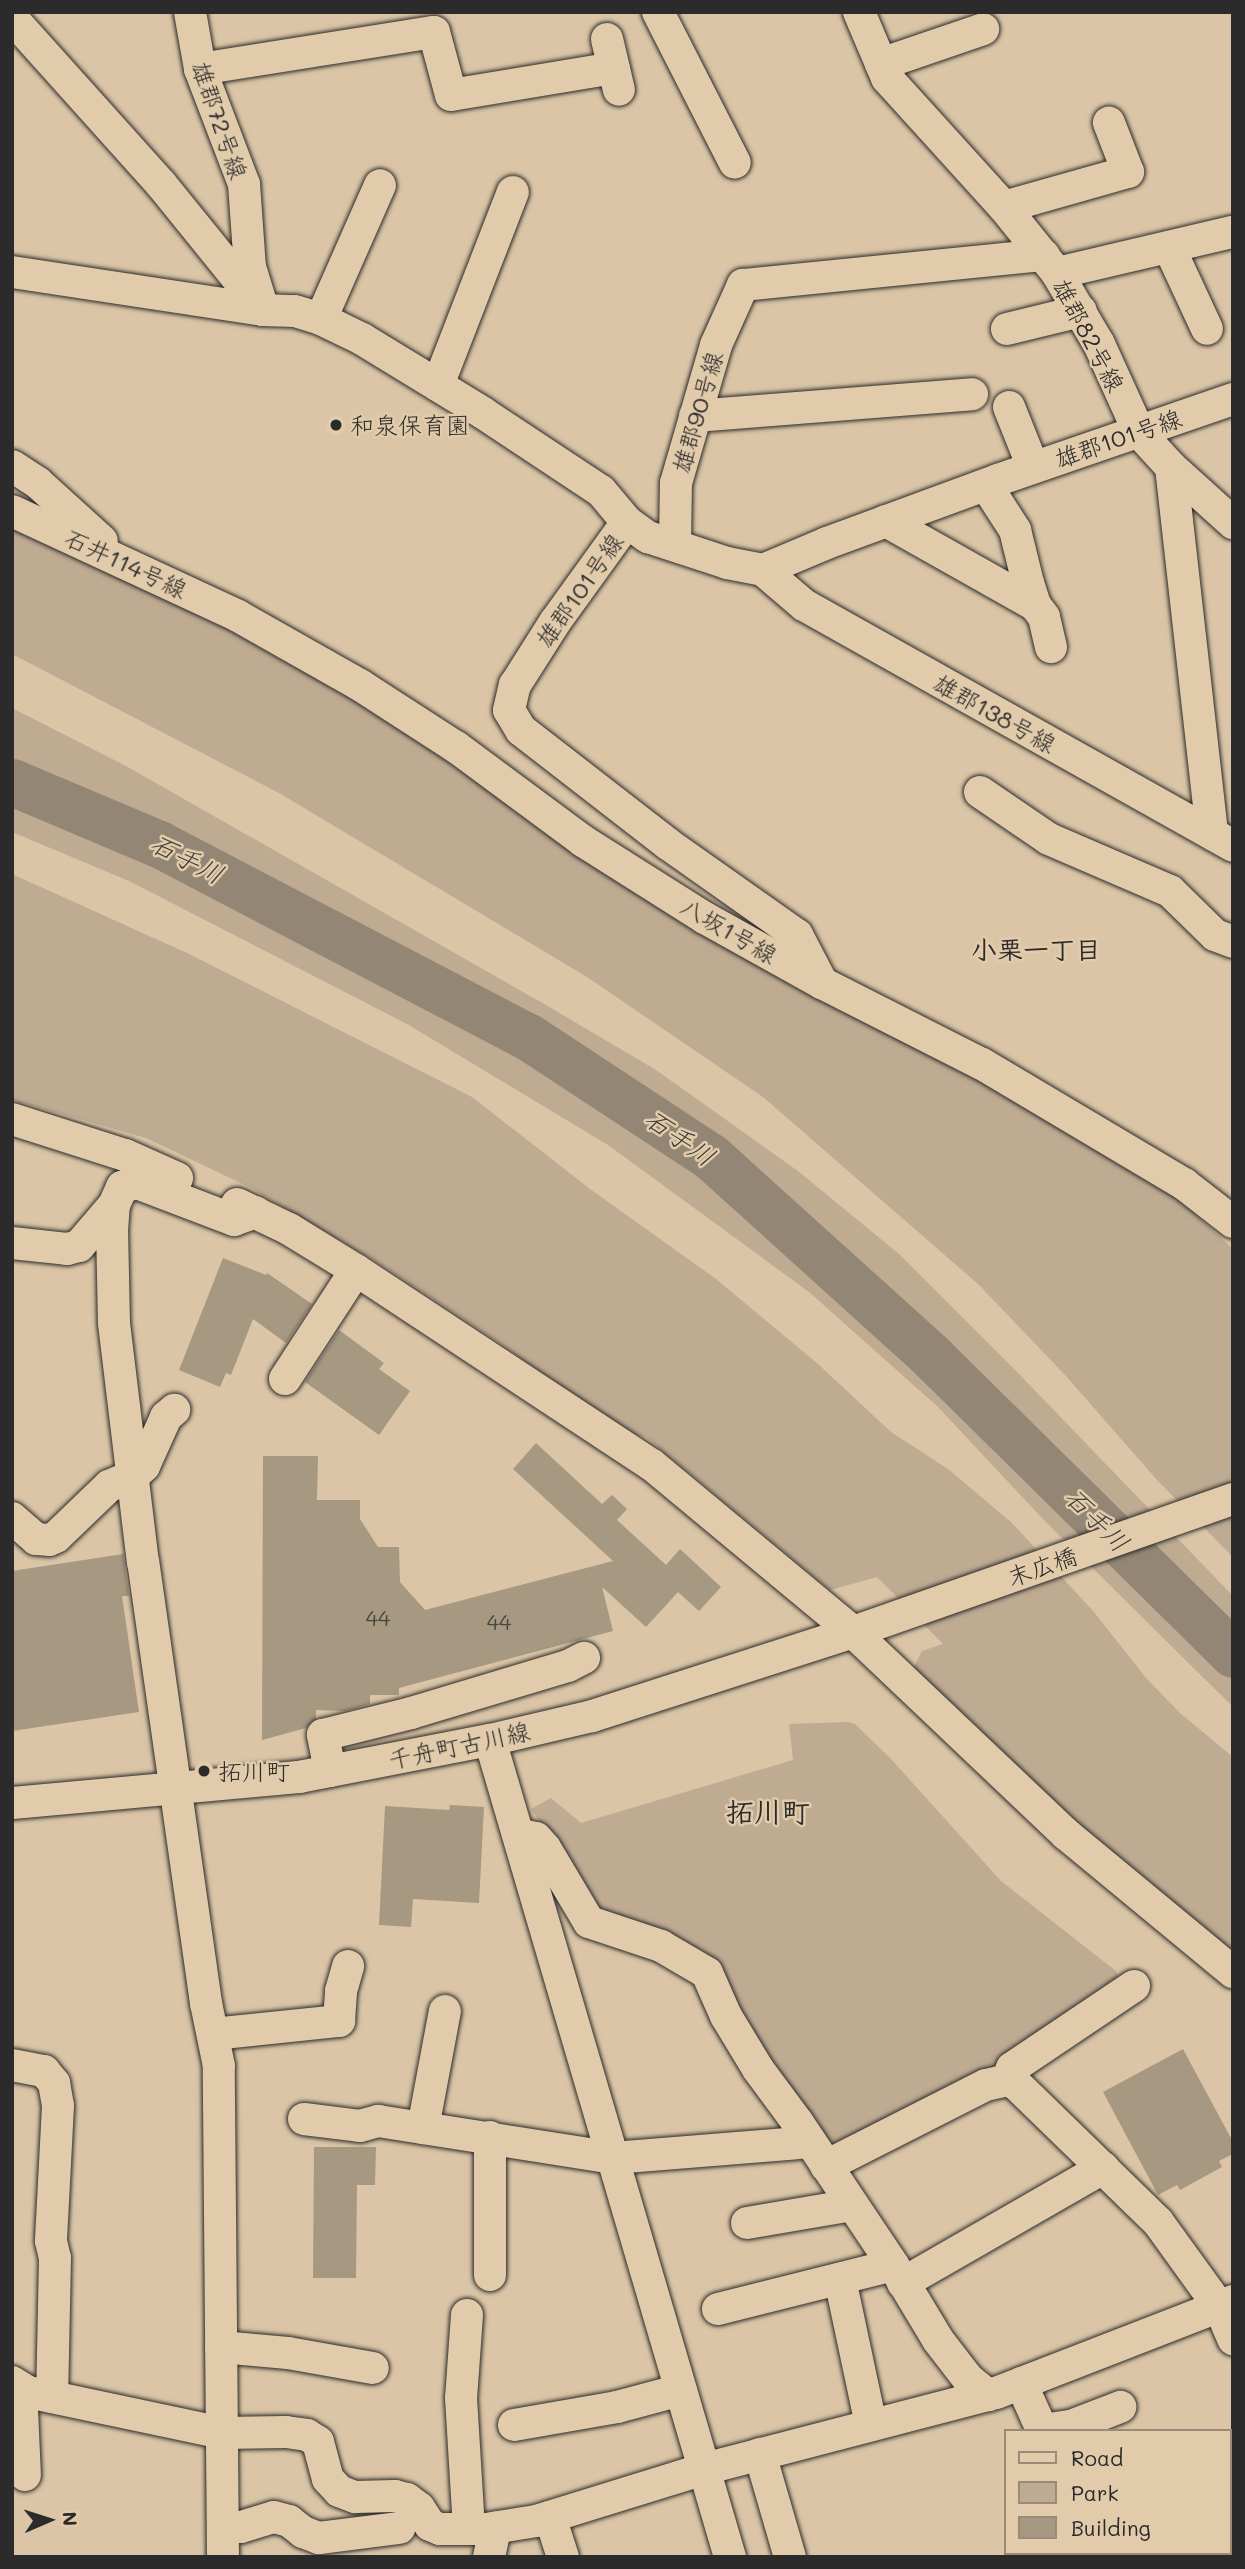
<!DOCTYPE html>
<meta charset="utf-8">
<style>
body{margin:0}
#map{position:relative;width:1245px;height:2569px;overflow:hidden;background:#dbc5a6;font-family:Mali,"Klee One",sans-serif}
div>[style]{position:absolute}
[style*='--x']{left:calc(var(--x)*1px);top:calc(var(--y)*1px);width:calc(var(--w)*1px);rotate:calc(var(--a)*1deg)}
.green>*{inset:0;background:#beab92}
.river>*{height:47px;margin:-23.5px;padding:0 23.5px;transform-origin:23.5px;border-radius:23.5px;background:#938674}
.building>*{inset:0;background:#a69881}
.roads{filter:drop-shadow(0 0 2px #2b2b2b) drop-shadow(0 0 2px #2b2b2b)}
.minor>*{height:32px;margin:-16px;padding:0 16px;transform-origin:16px;border-radius:16px;background:#e2cbab}
.dots>*{width:19px;height:19px;translate:-50% -50%;box-sizing:border-box;border:4px solid #e2cbab;border-radius:50%}
span{translate:-50% -50%;white-space:nowrap;text-align:center;line-height:1.15;-webkit-text-stroke:5px #e2cbab;paint-order:stroke}
.number-label{font-size:21px;color:#4a4640}
.number-label span{-webkit-text-stroke-width:0}
.street-label{font-size:24px;color:#2b2b2b}
.poi-label{font-size:24px;color:#2b2b2b}
.left{translate:0 -50%;text-align:left}
.water-label{font-size:26px;color:#403d3a;font-style:italic}
.neighbourhood-label{font-size:26px;color:#2b2b2b;font-weight:700}
.quarter-label{font-size:28px;color:#2b2b2b;font-weight:700}
.frame{position:absolute;inset:0;border:14px solid #2b2b2b;pointer-events:none}
.legend{position:absolute;left:1004px;top:2429px;width:228px;height:126px;box-sizing:border-box;background:#e2cbab;border:2px solid #998b78;margin:0;padding:9px 12px;list-style:none;font-size:21px;color:#2b2b2b}
.legend li{display:flex;align-items:center;gap:14px;height:35px}
.legend b{width:35px;border:2px solid #998b78}
.north{position:absolute;left:14px;top:2485px;width:70px;height:70px;-webkit-text-stroke:5px #e2cbab;paint-order:stroke;rotate:87deg;font-size:19px;font-weight:700;line-height:28px;text-align:center;color:#2b2b2b}
.north::after{content:'';display:block;margin:auto;width:24px;height:32px;background:#2b2b2b;clip-path:polygon(50% 0,100% 100%,50% 72%,0 100%)}
</style>
<div id="map">
<div class="green">
<div style="clip-path:polygon(12px 528px,210px 618px,401px 726px,898px 1034px,1179px 1191px,1196px 1215px,1233px 1249px,1233px 1557px,1157px 1480px,1065px 1375px,978px 1284px,763px 1097px,587px 977px,279px 793px,12px 654px)"></div>
<div style="clip-path:polygon(12px 708px,126px 766px,546px 1005px,656px 1070px,798px 1171px,899px 1254px,1020px 1375px,1233px 1596px,1233px 1707px,1041px 1517px,938px 1407px,809px 1292px,608px 1145px,407px 1024px,129px 881px,12px 832px)"></div>
<div style="clip-path:polygon(12px 874px,187px 953px,472px 1097px,590px 1189px,716px 1279px,818px 1364px,891px 1432px,948px 1469px,1012px 1523px,1094px 1612px,1146px 1678px,1180px 1713px,1233px 1757px,1233px 1952px,1142px 1880px,1007px 1760px,914px 1667px,922px 1651px,943px 1644px,877px 1577px,830px 1590px,646px 1437px,621px 1431px,500px 1343px,374px 1260px,249px 1187px,146px 1138px,12px 1100px)"></div>
<div style="clip-path:polygon(848px 1722px,855px 1724px,891px 1759px,1001px 1881px,1116px 1971px,1119px 1978px,1010px 2061px,830px 2148px,734px 2004px,607px 1921px,531px 1809px,551px 1798px,581px 1823px,793px 1760px,789px 1724px)"></div>
</div>
<div class="river">
<div style="--x:12;--y:782;--w:160;--a:22.9"></div>
<div style="--x:159;--y:844;--w:415;--a:27.6"></div>
<div style="--x:527;--y:1036;--w:220;--a:33.3"></div>
<div style="--x:711;--y:1157;--w:298;--a:42.1"></div>
<div style="--x:932;--y:1357;--w:423;--a:44.6"></div>
</div>
<div class="building">
<div style="clip-path:polygon(223px 1258px,266px 1275px,267px 1273px,312px 1304px,286px 1343px,253px 1319px,231px 1375px,226px 1373px,220px 1387px,179px 1370px)"></div>
<div style="clip-path:polygon(339px 1330px,384px 1363px,379px 1369px,410px 1391px,379px 1435px,305px 1382px)"></div>
<div style="clip-path:polygon(536px 1443px,602px 1504px,612px 1495px,627px 1509px,617px 1520px,666px 1565px,680px 1549px,721px 1587px,699px 1611px,678px 1592px,646px 1627px,602px 1587px,613px 1631px,399px 1688px,399px 1695px,370px 1695px,370px 1704px,345px 1711px,316px 1710px,316px 1719px,306px 1728px,262px 1740px,263px 1456px,318px 1456px,317px 1500px,360px 1500px,360px 1519px,378px 1547px,399px 1547px,400px 1582px,425px 1610px,613px 1561px,513px 1469px)"></div>
<div style="clip-path:polygon(123px 1554px,129px 1596px,122px 1596px,139px 1712px,12px 1731px,12px 1571px)"></div>
<div style="clip-path:polygon(450px 1805px,484px 1807px,479px 1903px,413px 1899px,411px 1927px,379px 1925px,385px 1806px,449px 1810px)"></div>
<div style="clip-path:polygon(1183px 2049px,1233px 2142px,1233px 2154px,1219px 2161px,1222px 2167px,1180px 2190px,1177px 2185px,1158px 2195px,1103px 2092px)"></div>
<div style="clip-path:polygon(314px 2147px,376px 2147px,375px 2185px,357px 2185px,356px 2278px,313px 2278px)"></div>
</div>
<div class="roads">
<div class="minor">
<div style="--x:190;--y:12;--w:58;--a:80"></div>
<div style="--x:200;--y:69;--w:123;--a:69.1"></div>
<div style="--x:244;--y:184;--w:83;--a:85.9"></div>
<div style="--x:250;--y:267;--w:34;--a:73"></div>
<div style="--x:658;--y:12;--w:169;--a:63"></div>
<div style="--x:859;--y:12;--w:72;--a:67"></div>
<div style="--x:887;--y:78;--w:174;--a:47.8"></div>
<div style="--x:1004;--y:207;--w:85;--a:51.2"></div>
<div style="--x:1057;--y:273;--w:82;--a:59.4"></div>
<div style="--x:1099;--y:344;--w:97;--a:65.6"></div>
<div style="--x:1139;--y:432;--w:47;--a:47.6"></div>
<div style="--x:1171;--y:467;--w:369;--a:83.6"></div>
<div style="--x:12;--y:18;--w:223;--a:48.1"></div>
<div style="--x:161;--y:184;--w:162;--a:51"></div>
<div style="--x:607;--y:39;--w:52;--a:76.8"></div>
<div style="--x:881;--y:64;--w:108;--a:-18.9"></div>
<div style="--x:200;--y:69;--w:237;--a:-9"></div>
<div style="--x:434;--y:32;--w:65;--a:74.9"></div>
<div style="--x:451;--y:95;--w:165;--a:-9.4"></div>
<div style="--x:1004;--y:207;--w:129;--a:-15.8"></div>
<div style="--x:1128;--y:172;--w:53;--a:-111.2"></div>
<div style="--x:1169;--y:247;--w:90;--a:65.1"></div>
<div style="--x:12;--y:272;--w:254;--a:8.6"></div>
<div style="--x:263;--y:310;--w:32;--a:2"></div>
<div style="--x:295;--y:311;--w:27;--a:17"></div>
<div style="--x:321;--y:319;--w:46;--a:26"></div>
<div style="--x:362;--y:339;--w:142;--a:31.4"></div>
<div style="--x:483;--y:413;--w:141;--a:33.5"></div>
<div style="--x:601;--y:491;--w:40;--a:50"></div>
<div style="--x:1057;--y:273;--w:180;--a:-13.2"></div>
<div style="--x:321;--y:319;--w:146;--a:-66.2"></div>
<div style="--x:1007;--y:329;--w:76;--a:-13.7"></div>
<div style="--x:438;--y:385;--w:207;--a:-68.8"></div>
<div style="--x:1009;--y:407;--w:65;--a:68.2"></div>
<div style="--x:695;--y:416;--w:278;--a:-4.5"></div>
<div style="--x:12;--y:466;--w:31;--a:33"></div>
<div style="--x:38;--y:483;--w:86;--a:42.2"></div>
<div style="--x:1171;--y:467;--w:84;--a:42.1"></div>
<div style="--x:986;--y:485;--w:54;--a:57.2"></div>
<div style="--x:1015;--y:530;--w:55;--a:76.2"></div>
<div style="--x:1028;--y:583;--w:23;--a:72"></div>
<div style="--x:1035;--y:605;--w:15;--a:53"></div>
<div style="--x:1044;--y:617;--w:31;--a:77"></div>
<div style="--x:12;--y:511;--w:249;--a:24.9"></div>
<div style="--x:238;--y:616;--w:140;--a:29.5"></div>
<div style="--x:360;--y:685;--w:114;--a:32.9"></div>
<div style="--x:456;--y:747;--w:158;--a:36.5"></div>
<div style="--x:583;--y:841;--w:144;--a:32.3"></div>
<div style="--x:705;--y:918;--w:134;--a:29.1"></div>
<div style="--x:822;--y:983;--w:179;--a:26.9"></div>
<div style="--x:982;--y:1064;--w:235;--a:30.7"></div>
<div style="--x:1184;--y:1184;--w:62;--a:37.8"></div>
<div style="--x:886;--y:521;--w:171;--a:29.4"></div>
<div style="--x:675;--y:544;--w:61;--a:-89.1"></div>
<div style="--x:676;--y:483;--w:144;--a:-73.8"></div>
<div style="--x:716;--y:345;--w:66;--a:-65.8"></div>
<div style="--x:743;--y:285;--w:302;--a:-5.7"></div>
<div style="--x:763;--y:570;--w:54;--a:40.5"></div>
<div style="--x:804;--y:605;--w:492;--a:29.3"></div>
<div style="--x:980;--y:792;--w:83;--a:34.3"></div>
<div style="--x:1049;--y:839;--w:132;--a:23.3"></div>
<div style="--x:1170;--y:891;--w:63;--a:44.4"></div>
<div style="--x:1215;--y:935;--w:19;--a:21"></div>
<div style="--x:822;--y:983;--w:54;--a:-117.5"></div>
<div style="--x:797;--y:935;--w:158;--a:-144.8"></div>
<div style="--x:668;--y:844;--w:186;--a:-142.2"></div>
<div style="--x:521;--y:730;--w:23;--a:-121"></div>
<div style="--x:509;--y:710;--w:26;--a:-77"></div>
<div style="--x:515;--y:685;--w:75;--a:-57.6"></div>
<div style="--x:555;--y:622;--w:123;--a:-54.2"></div>
<div style="--x:627;--y:522;--w:26;--a:36"></div>
<div style="--x:648;--y:537;--w:83;--a:18.2"></div>
<div style="--x:727;--y:563;--w:37;--a:11"></div>
<div style="--x:763;--y:570;--w:69;--a:-22.9"></div>
<div style="--x:827;--y:543;--w:182;--a:-20.2"></div>
<div style="--x:998;--y:480;--w:249;--a:-19"></div>
<div style="--x:12;--y:1119;--w:119;--a:17.7"></div>
<div style="--x:125;--y:1155;--w:57;--a:23.9"></div>
<div style="--x:237;--y:1204;--w:58;--a:25.7"></div>
<div style="--x:289;--y:1229;--w:79;--a:31.5"></div>
<div style="--x:356;--y:1270;--w:354;--a:33.4"></div>
<div style="--x:652;--y:1465;--w:261;--a:39.7"></div>
<div style="--x:853;--y:1632;--w:294;--a:43.5"></div>
<div style="--x:1066;--y:1834;--w:217;--a:39.6"></div>
<div style="--x:12;--y:1243;--w:55;--a:6.2"></div>
<div style="--x:67;--y:1249;--w:12;--a:-14"></div>
<div style="--x:79;--y:1246;--w:54;--a:-49.5"></div>
<div style="--x:285;--y:1379;--w:130;--a:-56.9"></div>
<div style="--x:12;--y:1518;--w:32;--a:41"></div>
<div style="--x:36;--y:1539;--w:13;--a:4"></div>
<div style="--x:49;--y:1540;--w:8;--a:-23"></div>
<div style="--x:56;--y:1537;--w:74;--a:-43.9"></div>
<div style="--x:109;--y:1486;--w:26;--a:-23"></div>
<div style="--x:133;--y:1476;--w:15;--a:-42"></div>
<div style="--x:144;--y:1466;--w:54;--a:-65.8"></div>
<div style="--x:166;--y:1417;--w:11;--a:-41"></div>
<div style="--x:490;--y:1740;--w:852;--a:73.63"></div>
<div style="--x:330;--y:1771;--w:37;--a:-101"></div>
<div style="--x:323;--y:1735;--w:91;--a:-14"></div>
<div style="--x:411;--y:1713;--w:164;--a:-16.7"></div>
<div style="--x:568;--y:1666;--w:18;--a:-27"></div>
<div style="--x:12;--y:1803;--w:288;--a:-5.2"></div>
<div style="--x:299;--y:1777;--w:195;--a:-11"></div>
<div style="--x:490;--y:1740;--w:105;--a:-13.2"></div>
<div style="--x:592;--y:1716;--w:274;--a:-17.8"></div>
<div style="--x:853;--y:1632;--w:403;--a:-19.3"></div>
<div style="--x:518;--y:1834;--w:18;--a:13"></div>
<div style="--x:536;--y:1838;--w:13;--a:48"></div>
<div style="--x:545;--y:1848;--w:86;--a:59.3"></div>
<div style="--x:589;--y:1922;--w:76;--a:18.4"></div>
<div style="--x:661;--y:1946;--w:53;--a:30.4"></div>
<div style="--x:707;--y:1973;--w:47;--a:66.2"></div>
<div style="--x:726;--y:2016;--w:62;--a:58.9"></div>
<div style="--x:758;--y:2069;--w:67;--a:53.5"></div>
<div style="--x:798;--y:2123;--w:171;--a:56.2"></div>
<div style="--x:893;--y:2265;--w:87;--a:59"></div>
<div style="--x:938;--y:2340;--w:49;--a:52.4"></div>
<div style="--x:968;--y:2379;--w:26;--a:39"></div>
<div style="--x:213;--y:2034;--w:127;--a:-5.9"></div>
<div style="--x:339;--y:2021;--w:30;--a:-86"></div>
<div style="--x:341;--y:1991;--w:26;--a:-74"></div>
<div style="--x:12;--y:2065;--w:33;--a:11"></div>
<div style="--x:44;--y:2071;--w:16;--a:50"></div>
<div style="--x:54;--y:2083;--w:23;--a:80"></div>
<div style="--x:58;--y:2106;--w:135;--a:93"></div>
<div style="--x:51;--y:2241;--w:17;--a:77"></div>
<div style="--x:55;--y:2258;--w:139;--a:91.2"></div>
<div style="--x:1007;--y:2080;--w:13;--a:-67"></div>
<div style="--x:1012;--y:2068;--w:147;--a:-33.9"></div>
<div style="--x:304;--y:2119;--w:56;--a:7.1"></div>
<div style="--x:360;--y:2126;--w:19;--a:-16"></div>
<div style="--x:378;--y:2121;--w:238;--a:8.9"></div>
<div style="--x:613;--y:2158;--w:198;--a:-4.6"></div>
<div style="--x:423;--y:2128;--w:119;--a:-79.4"></div>
<div style="--x:826;--y:2166;--w:179;--a:-26.9"></div>
<div style="--x:986;--y:2085;--w:22;--a:-13"></div>
<div style="--x:1007;--y:2080;--w:10;--a:24"></div>
<div style="--x:1016;--y:2084;--w:198;--a:44.2"></div>
<div style="--x:1158;--y:2222;--w:106;--a:54.2"></div>
<div style="--x:1220;--y:2308;--w:34;--a:67"></div>
<div style="--x:747;--y:2223;--w:107;--a:-9.7"></div>
<div style="--x:490;--y:2275;--w:138;--a:-90"></div>
<div style="--x:840;--y:2279;--w:149;--a:78"></div>
<div style="--x:903;--y:2283;--w:231;--a:-29.9"></div>
<div style="--x:718;--y:2309;--w:180;--a:-14.1"></div>
<div style="--x:467;--y:2315;--w:83;--a:94.1"></div>
<div style="--x:461;--y:2398;--w:131;--a:86.5"></div>
<div style="--x:221;--y:2347;--w:67;--a:5.1"></div>
<div style="--x:288;--y:2353;--w:86;--a:10"></div>
<div style="--x:12;--y:2382;--w:19;--a:32"></div>
<div style="--x:28;--y:2392;--w:198;--a:11.9"></div>
<div style="--x:222;--y:2433;--w:64;--a:-0.9"></div>
<div style="--x:286;--y:2432;--w:21;--a:8"></div>
<div style="--x:307;--y:2435;--w:13;--a:32"></div>
<div style="--x:318;--y:2442;--w:38;--a:75"></div>
<div style="--x:328;--y:2479;--w:16;--a:47"></div>
<div style="--x:339;--y:2491;--w:17;--a:21"></div>
<div style="--x:355;--y:2497;--w:40;--a:-1.4"></div>
<div style="--x:395;--y:2496;--w:12;--a:14"></div>
<div style="--x:407;--y:2499;--w:15;--a:37"></div>
<div style="--x:419;--y:2508;--w:20;--a:57"></div>
<div style="--x:430;--y:2525;--w:11;--a:22"></div>
<div style="--x:440;--y:2529;--w:46;--a:0"></div>
<div style="--x:486;--y:2529;--w:51;--a:-9.1"></div>
<div style="--x:536;--y:2521;--w:176;--a:-17.2"></div>
<div style="--x:704;--y:2469;--w:302;--a:-14.6"></div>
<div style="--x:996;--y:2393;--w:254;--a:-21.2"></div>
<div style="--x:1021;--y:2383;--w:51;--a:65.9"></div>
<div style="--x:1042;--y:2430;--w:29;--a:-8"></div>
<div style="--x:1071;--y:2426;--w:53;--a:-21.2"></div>
<div style="--x:21;--y:2388;--w:87;--a:87.4"></div>
<div style="--x:514;--y:2425;--w:105;--a:-9.9"></div>
<div style="--x:617;--y:2407;--w:66;--a:-14.9"></div>
<div style="--x:760;--y:2454;--w:107;--a:73.8"></div>
<div style="--x:550;--y:2517;--w:42;--a:72"></div>
<div style="--x:223;--y:2527;--w:18;--a:0"></div>
<div style="--x:241;--y:2527;--w:34;--a:-17"></div>
<div style="--x:274;--y:2517;--w:16;--a:15"></div>
<div style="--x:289;--y:2521;--w:18;--a:38"></div>
<div style="--x:303;--y:2532;--w:17;--a:21"></div>
<div style="--x:319;--y:2538;--w:81;--a:-7.1"></div>
<div style="--x:1118;--y:2553;--w:4;--a:76"></div>
<div style="--x:223;--y:2557;--w:491;--a:-90.5"></div>
<div style="--x:219;--y:2066;--w:64;--a:-101.7"></div>
<div style="--x:206;--y:2003;--w:444;--a:-98.1"></div>
<div style="--x:143;--y:1563;--w:242;--a:-96.9"></div>
<div style="--x:114;--y:1323;--w:92;--a:-91.2"></div>
<div style="--x:112;--y:1231;--w:26;--a:-86"></div>
<div style="--x:114;--y:1205;--w:20;--a:-66"></div>
<div style="--x:122;--y:1187;--w:16;--a:-15"></div>
<div style="--x:137;--y:1183;--w:104;--a:20.9"></div>
<div style="--x:234;--y:1220;--w:23;--a:-20"></div>
<div style="--x:489;--y:2557;--w:30;--a:-78"></div>
</div>
</div>
<div class="dots">
<div style="left:336px;top:425px;background:#2b2b2b"></div>
<div style="left:204px;top:1771px;background:#2b2b2b"></div>
</div>
<div class="number-label">
<span style="left:378px;top:1618px">44</span>
<span style="left:499px;top:1622px">44</span>
</div>
<div class="street-label">
<span style="left:220px;top:120px;rotate:71deg">雄郡72号線</span>
<span style="left:1089px;top:335px;rotate:62deg">雄郡82号線</span>
<span style="left:697px;top:412px;rotate:-74deg">雄郡90号線</span>
<span style="left:1118px;top:438px;rotate:-19deg">雄郡101号線</span>
<span style="left:126px;top:563px;rotate:25deg">石井114号線</span>
<span style="left:579px;top:590px;rotate:-55deg">雄郡101号線</span>
<span style="left:995px;top:713px;rotate:29deg">雄郡138号線</span>
<span style="left:729px;top:930px;rotate:30deg">八坂1号線</span>
<span style="left:1042px;top:1566px;rotate:-19deg">末広橋</span>
<span style="left:459px;top:1745px;rotate:-12deg">千舟町古川線</span>
</div>
<div class="poi-label">
<span class="left" style="left:350px;top:425px">和泉保育園</span>
<span class="left" style="left:218px;top:1771px">拓川町</span>
</div>
<div class="water-label">
<span style="left:187px;top:859px;rotate:27deg">石手川</span>
<span style="left:680px;top:1138px;rotate:35deg">石手川</span>
<span style="left:1097px;top:1520px;rotate:45deg">石手川</span>
</div>
<div class="neighbourhood-label">
<span style="left:1036px;top:950px">小栗一丁目</span>
</div>
<div class="quarter-label">
<span style="left:768px;top:1811px">拓川町</span>
</div>
<div class="frame"></div>
<ul class="legend">
<li><b style="height:9px;background:#e2cbab"></b>Road</li>
<li><b style="height:19px;background:#beab92"></b>Park</li>
<li><b style="height:19px;background:#a69881"></b>Building</li>
</ul>
<div class="north">N</div>
</div>
